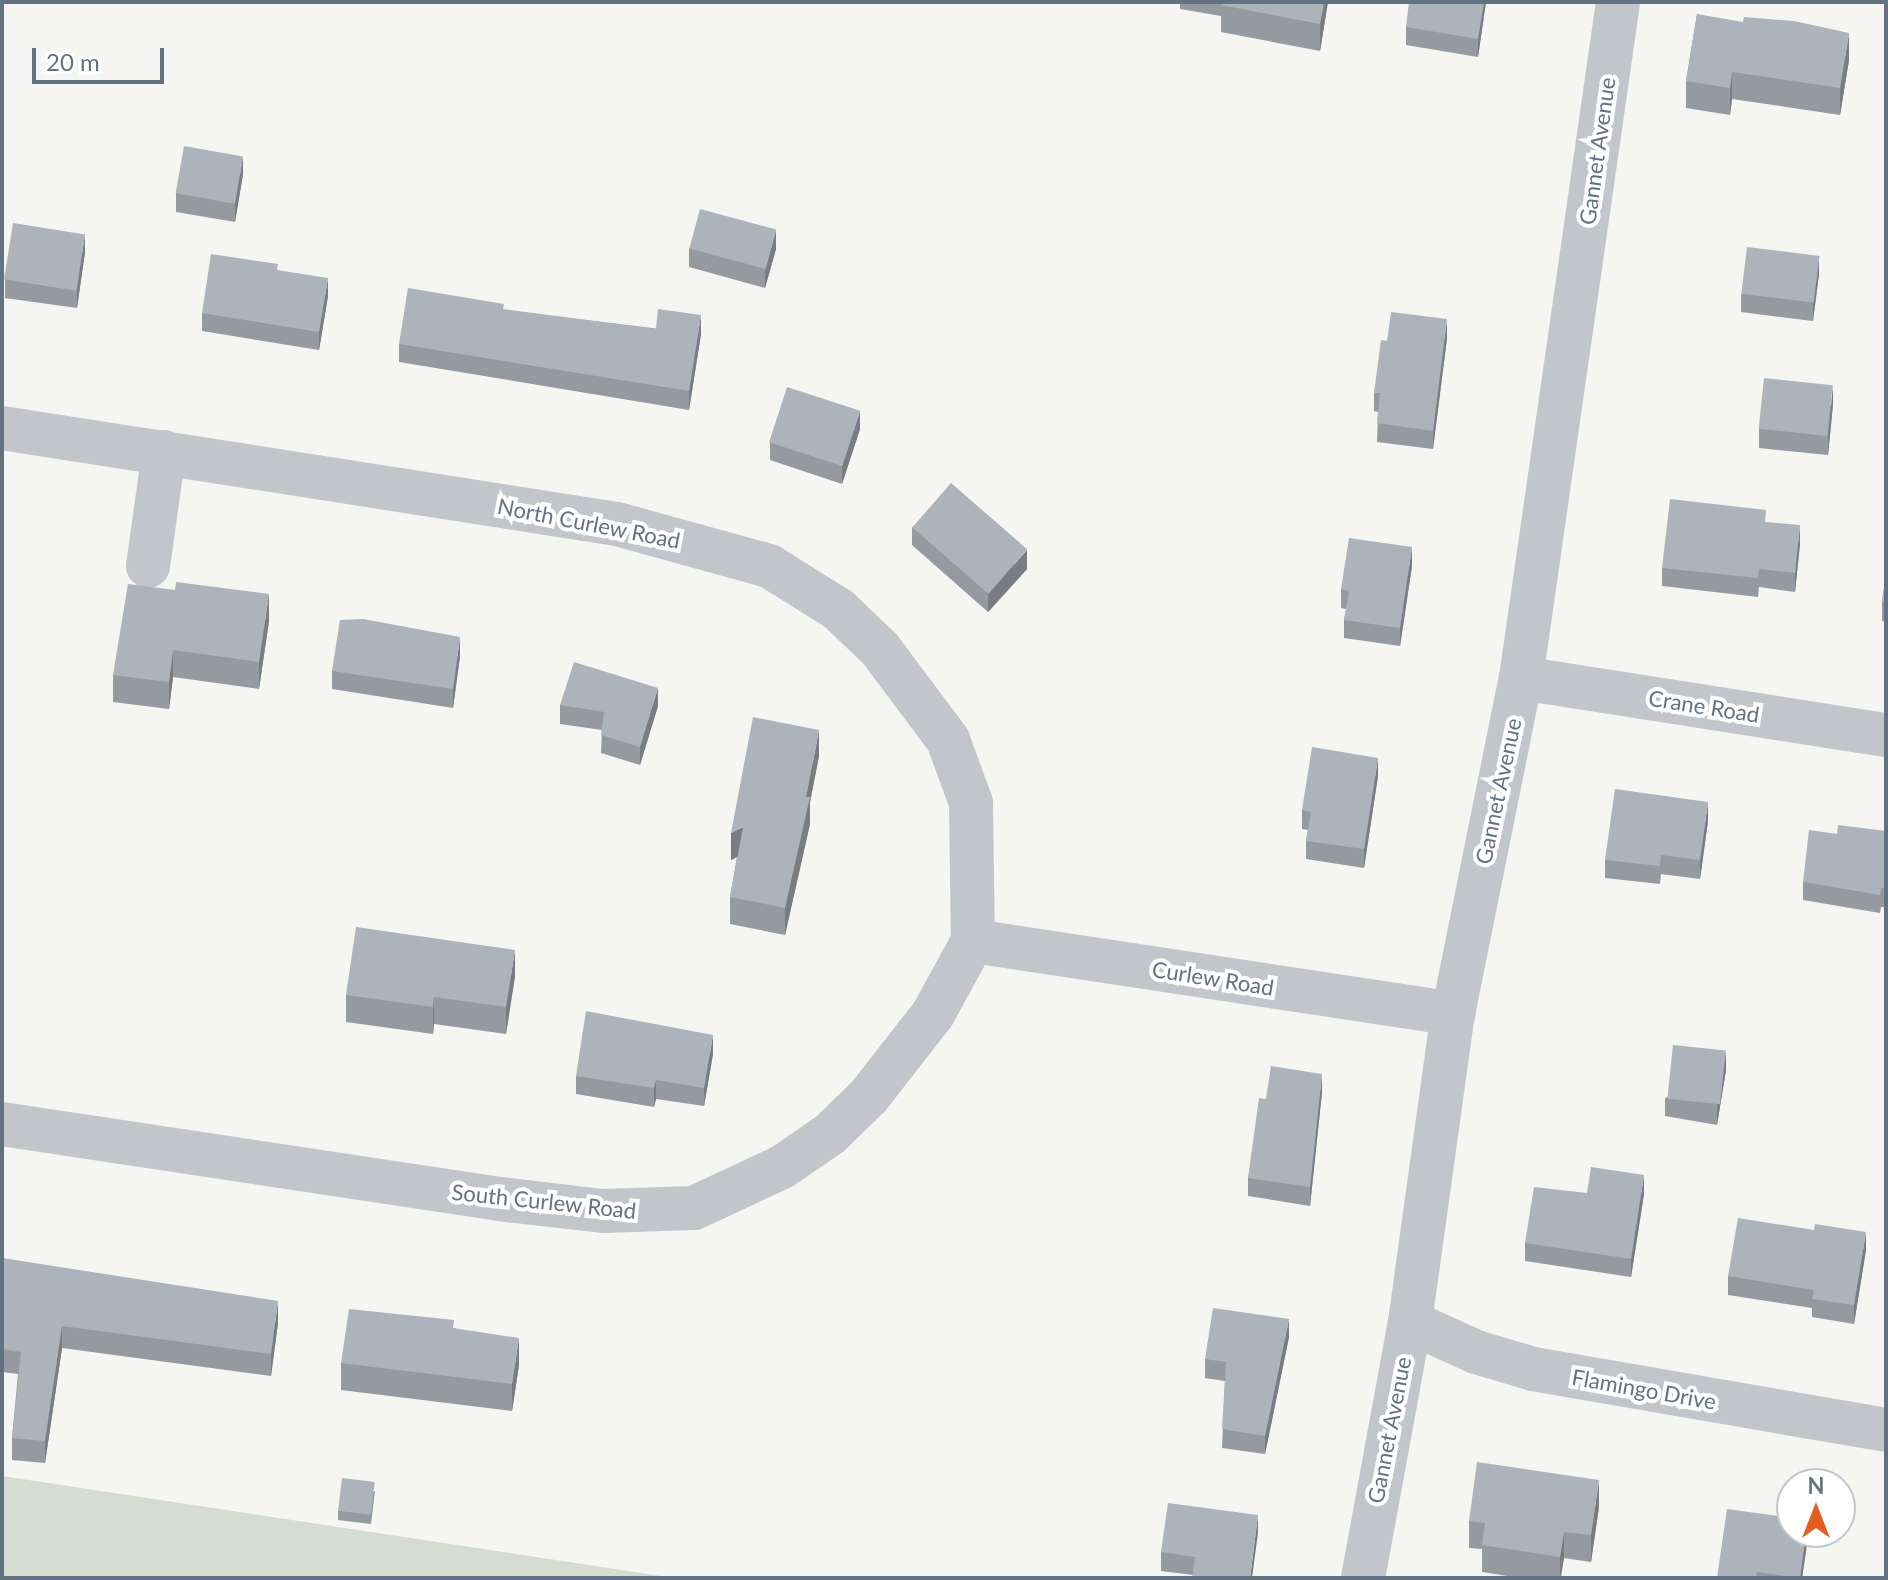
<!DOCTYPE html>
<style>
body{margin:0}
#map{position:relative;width:1888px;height:1580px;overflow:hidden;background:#f5f5f1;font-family:Lato,sans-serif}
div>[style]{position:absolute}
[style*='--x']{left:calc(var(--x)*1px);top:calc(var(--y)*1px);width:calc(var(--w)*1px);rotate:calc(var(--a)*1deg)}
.green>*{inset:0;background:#d5dcd2}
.minor>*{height:44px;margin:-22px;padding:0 22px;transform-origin:22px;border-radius:22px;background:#c2c5c9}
.wall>*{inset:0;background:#959aa0}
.shaded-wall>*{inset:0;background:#797d82}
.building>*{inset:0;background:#adb3ba;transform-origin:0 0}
span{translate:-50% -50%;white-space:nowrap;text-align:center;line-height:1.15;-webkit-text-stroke:8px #fff;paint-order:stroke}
.street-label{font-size:22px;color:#637283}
.frame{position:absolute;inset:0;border:4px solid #637283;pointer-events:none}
.north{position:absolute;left:1776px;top:1468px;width:80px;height:80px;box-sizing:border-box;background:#fff;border:2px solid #c1c7cd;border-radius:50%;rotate:0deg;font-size:22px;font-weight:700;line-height:32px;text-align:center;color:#637283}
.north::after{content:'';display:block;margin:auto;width:28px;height:36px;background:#e55c20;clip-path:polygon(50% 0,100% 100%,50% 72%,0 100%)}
.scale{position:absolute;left:32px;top:48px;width:132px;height:36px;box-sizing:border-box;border:4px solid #637283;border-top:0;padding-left:10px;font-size:24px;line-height:28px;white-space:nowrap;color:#637283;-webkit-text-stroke:6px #fff;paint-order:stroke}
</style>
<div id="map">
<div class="green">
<div style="clip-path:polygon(2px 1476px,674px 1578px,2px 1578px)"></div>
</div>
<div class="minor">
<div style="--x:2;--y:428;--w:622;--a:8.87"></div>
<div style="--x:617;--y:524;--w:158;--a:15.4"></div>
<div style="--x:769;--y:566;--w:81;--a:31.9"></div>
<div style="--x:838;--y:609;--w:58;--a:43.6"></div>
<div style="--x:880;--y:649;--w:114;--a:53.2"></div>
<div style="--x:948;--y:740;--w:67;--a:69.9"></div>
<div style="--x:971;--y:803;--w:138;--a:89.2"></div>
<div style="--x:973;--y:941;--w:83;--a:118.7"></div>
<div style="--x:933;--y:1014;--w:104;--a:128"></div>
<div style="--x:869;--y:1096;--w:54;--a:135.7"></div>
<div style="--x:830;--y:1134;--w:58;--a:145.5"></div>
<div style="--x:782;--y:1167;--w:97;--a:155"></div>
<div style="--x:694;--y:1208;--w:91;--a:178.1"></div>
<div style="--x:603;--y:1211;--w:104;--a:-173.4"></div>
<div style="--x:500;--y:1199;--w:504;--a:-171.44"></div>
<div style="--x:148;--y:566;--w:115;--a:-82"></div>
<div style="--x:1521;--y:678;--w:369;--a:8.9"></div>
<div style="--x:973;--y:941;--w:486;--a:8.6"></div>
<div style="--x:1410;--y:1322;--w:72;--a:24.4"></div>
<div style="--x:1476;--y:1352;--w:59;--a:16.6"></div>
<div style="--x:1533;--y:1369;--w:358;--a:9.8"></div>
<div style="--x:1363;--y:1578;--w:260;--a:-79.6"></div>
<div style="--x:1410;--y:1322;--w:311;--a:-82.1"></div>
<div style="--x:1453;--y:1014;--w:343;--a:-78.6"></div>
<div style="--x:1521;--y:678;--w:683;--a:-81.83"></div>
</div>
<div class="wall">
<div style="clip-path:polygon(1180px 2px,1328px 2px,1320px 51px,1221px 32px,1221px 16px,1180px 9px)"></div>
<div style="clip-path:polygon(1486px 2px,1478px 57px,1406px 45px,1406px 27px)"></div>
<div style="clip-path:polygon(1697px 14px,1849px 60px,1840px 115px,1732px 99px,1730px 115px,1686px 108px,1686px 81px)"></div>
<div style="clip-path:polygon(243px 174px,235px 222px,176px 212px,176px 193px)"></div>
<div style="clip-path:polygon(689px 248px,776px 249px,765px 288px,689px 267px)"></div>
<div style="clip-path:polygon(85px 252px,77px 308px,5px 298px,5px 279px)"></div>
<div style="clip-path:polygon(278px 270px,328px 296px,319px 350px,202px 331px,202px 313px)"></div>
<div style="clip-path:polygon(1819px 274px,1813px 321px,1741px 312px,1741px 294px)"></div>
<div style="clip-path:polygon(504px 310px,701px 334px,689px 410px,399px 362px,399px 344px)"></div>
<div style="clip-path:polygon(1447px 338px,1433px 449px,1377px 442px,1378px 412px,1374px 411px,1374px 393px,1387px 341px)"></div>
<div style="clip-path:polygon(1833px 404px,1828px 455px,1759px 448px,1759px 429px)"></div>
<div style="clip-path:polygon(860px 429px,842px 484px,770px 460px,770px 442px)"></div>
<div style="clip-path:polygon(1766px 522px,1800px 544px,1795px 592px,1759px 587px,1758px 597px,1662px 586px,1662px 568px)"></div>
<div style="clip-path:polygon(912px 527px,1027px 569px,988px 612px,912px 545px)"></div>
<div style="clip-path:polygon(1412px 566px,1400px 646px,1344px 638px,1344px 620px,1346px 609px,1341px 608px,1341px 589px)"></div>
<div style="clip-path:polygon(1886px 574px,1886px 622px,1882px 621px,1882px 602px)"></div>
<div style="clip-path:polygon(175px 590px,269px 621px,259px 689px,173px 677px,169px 709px,113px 702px,113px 675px)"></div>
<div style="clip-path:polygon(460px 656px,453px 708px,332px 689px,332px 671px)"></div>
<div style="clip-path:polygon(560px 705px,658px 706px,640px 765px,601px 753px,602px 730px,560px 724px)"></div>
<div style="clip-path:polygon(819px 756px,810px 802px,810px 824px,785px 935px,730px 924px,730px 897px,737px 857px,731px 860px)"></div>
<div style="clip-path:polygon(1378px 776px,1364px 868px,1306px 859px,1306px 841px,1308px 830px,1302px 829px,1302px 810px)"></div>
<div style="clip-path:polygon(1708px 821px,1700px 879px,1661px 874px,1660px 884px,1605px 878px,1605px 860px)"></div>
<div style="clip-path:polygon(1886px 831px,1886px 907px,1881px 907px,1880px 913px,1803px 900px,1803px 882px,1837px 834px)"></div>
<div style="clip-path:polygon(515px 976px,506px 1034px,434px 1024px,433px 1034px,346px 1022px,346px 995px)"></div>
<div style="clip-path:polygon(713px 1054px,704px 1106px,656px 1099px,654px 1107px,576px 1094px,576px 1076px)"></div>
<div style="clip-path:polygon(1726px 1070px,1717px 1125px,1665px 1116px,1665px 1098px)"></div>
<div style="clip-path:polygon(1322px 1092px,1310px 1206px,1248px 1196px,1248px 1178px,1266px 1099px)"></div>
<div style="clip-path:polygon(1587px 1193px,1644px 1194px,1631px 1277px,1525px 1261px,1525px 1243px)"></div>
<div style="clip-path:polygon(1866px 1250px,1854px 1324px,1812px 1317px,1812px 1308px,1728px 1295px,1728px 1276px)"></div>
<div style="clip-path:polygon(2px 1258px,278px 1323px,271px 1376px,62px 1348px,45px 1463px,12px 1460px,12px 1438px,18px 1374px,2px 1372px)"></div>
<div style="clip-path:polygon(454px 1328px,519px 1365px,512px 1411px,341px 1390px,341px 1363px)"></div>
<div style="clip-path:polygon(1289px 1337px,1265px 1454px,1222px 1448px,1225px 1381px,1205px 1378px,1205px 1359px)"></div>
<div style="clip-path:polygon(375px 1491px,371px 1524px,338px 1520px,338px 1511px)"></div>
<div style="clip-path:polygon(1599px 1507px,1591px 1562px,1564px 1558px,1561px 1578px,1520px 1578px,1482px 1572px,1482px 1549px,1469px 1548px,1469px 1521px)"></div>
<div style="clip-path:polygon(1808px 1532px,1802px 1578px,1717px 1578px)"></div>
<div style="clip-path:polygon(1258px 1533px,1193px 1575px,1161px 1571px,1161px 1552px)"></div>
</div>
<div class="shaded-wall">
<div style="clip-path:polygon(1324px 2px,1328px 2px,1320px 51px,1320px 24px)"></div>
<div style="clip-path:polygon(1484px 2px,1486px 2px,1478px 57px,1478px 39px)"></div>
<div style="clip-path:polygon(1849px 33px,1849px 60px,1840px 115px,1840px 88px)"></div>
<div style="clip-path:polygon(1732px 72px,1732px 99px,1730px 115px,1730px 88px)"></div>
<div style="clip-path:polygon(243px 156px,243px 174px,235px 222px,235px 204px)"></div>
<div style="clip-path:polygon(776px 230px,776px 249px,765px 288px,765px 270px)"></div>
<div style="clip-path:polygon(85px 234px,85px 252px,77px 308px,77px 290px)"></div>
<div style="clip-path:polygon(1819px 256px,1819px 274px,1813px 321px,1813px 302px)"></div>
<div style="clip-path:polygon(328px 278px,328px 296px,319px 350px,319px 332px)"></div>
<div style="clip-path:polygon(701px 315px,701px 334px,689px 410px,689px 391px)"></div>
<div style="clip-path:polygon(1447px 319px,1447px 338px,1433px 449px,1433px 431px)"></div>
<div style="clip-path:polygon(1833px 385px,1833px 404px,1828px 455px,1828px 436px)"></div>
<div style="clip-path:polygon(860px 411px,860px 429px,842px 484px,842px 466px)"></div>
<div style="clip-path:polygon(1800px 525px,1800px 544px,1795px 592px,1795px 573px)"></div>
<div style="clip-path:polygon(1412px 547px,1412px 566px,1400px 646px,1400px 628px)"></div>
<div style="clip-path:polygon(1027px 550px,1027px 569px,988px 612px,988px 594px)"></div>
<div style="clip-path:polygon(269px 594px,269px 621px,259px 689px,259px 662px)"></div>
<div style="clip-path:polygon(460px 637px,460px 656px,453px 708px,453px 689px)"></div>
<div style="clip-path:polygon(173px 650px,173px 677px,169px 709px,169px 682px)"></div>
<div style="clip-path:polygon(658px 688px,658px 706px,640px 765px,640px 747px)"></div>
<div style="clip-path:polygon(819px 730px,819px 756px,810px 802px,810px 824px,785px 935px,785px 908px)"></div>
<div style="clip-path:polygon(1378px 758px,1378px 776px,1364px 868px,1364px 849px)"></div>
<div style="clip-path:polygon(1708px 802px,1708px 821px,1700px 879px,1700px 860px)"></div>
<div style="clip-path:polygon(743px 827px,743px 854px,731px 860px,731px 833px)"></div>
<div style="clip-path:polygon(515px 950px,515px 976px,506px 1034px,506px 1007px)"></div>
<div style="clip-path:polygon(434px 997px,434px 1024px,433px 1034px,433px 1007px)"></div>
<div style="clip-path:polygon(713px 1035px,713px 1054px,704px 1106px,704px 1088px)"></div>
<div style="clip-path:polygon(1726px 1051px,1726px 1070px,1717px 1125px,1717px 1107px)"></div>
<div style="clip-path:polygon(1322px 1074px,1322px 1092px,1310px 1206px,1310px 1187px)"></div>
<div style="clip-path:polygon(656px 1080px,656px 1099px,654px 1107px,654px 1088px)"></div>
<div style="clip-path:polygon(1644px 1175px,1644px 1194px,1631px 1277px,1631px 1259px)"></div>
<div style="clip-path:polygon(1866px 1232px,1866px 1250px,1854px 1324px,1854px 1305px)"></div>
<div style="clip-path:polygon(278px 1301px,278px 1323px,271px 1376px,271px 1354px)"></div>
<div style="clip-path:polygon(1289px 1319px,1289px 1337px,1265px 1454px,1265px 1436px)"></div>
<div style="clip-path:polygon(62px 1326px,62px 1348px,45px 1463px,45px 1441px)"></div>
<div style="clip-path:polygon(519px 1338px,519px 1365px,512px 1411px,512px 1384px)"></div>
<div style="clip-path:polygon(1599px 1480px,1599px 1507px,1591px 1562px,1591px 1535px)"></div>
<div style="clip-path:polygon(1258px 1515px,1258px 1533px,1252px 1578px,1250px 1578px)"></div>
<div style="clip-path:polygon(1564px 1532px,1564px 1558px,1560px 1578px,1560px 1557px)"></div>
<div style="clip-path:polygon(1806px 1532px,1808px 1532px,1808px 1539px,1802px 1578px,1800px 1578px)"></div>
</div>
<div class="building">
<div style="clip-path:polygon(1222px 2px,1324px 2px,1320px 24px,1221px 5px)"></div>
<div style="clip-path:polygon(1409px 2px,1484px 2px,1478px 39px,1406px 27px)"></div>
<div style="clip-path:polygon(1697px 14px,1743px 22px,1744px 17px,1794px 21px,1849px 33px,1840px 88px,1732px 72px,1730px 88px,1686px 81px)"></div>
<div style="left:184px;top:146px;width:60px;height:48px;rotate:10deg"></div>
<div style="left:700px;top:209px;width:79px;height:41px;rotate:15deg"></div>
<div style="left:13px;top:223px;width:73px;height:57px;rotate:9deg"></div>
<div style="left:1747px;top:247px;width:73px;height:47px;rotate:7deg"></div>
<div style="clip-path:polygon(211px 254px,278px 264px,277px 270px,328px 278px,319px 332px,202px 313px)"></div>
<div style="clip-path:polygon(408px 288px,504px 304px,503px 309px,656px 329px,658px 309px,701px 315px,689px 391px,399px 344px)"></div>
<div style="clip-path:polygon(1391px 312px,1447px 319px,1433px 431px,1377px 423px,1380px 393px,1374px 393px,1381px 340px,1387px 341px)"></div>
<div style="left:1764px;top:378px;width:69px;height:51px;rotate:6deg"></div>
<div style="left:787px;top:387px;width:77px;height:58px;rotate:18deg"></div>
<div style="left:951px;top:483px;width:101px;height:59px;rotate:41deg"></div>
<div style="clip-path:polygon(1670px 499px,1766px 510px,1765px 522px,1800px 525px,1795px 573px,1759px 569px,1758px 578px,1662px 568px)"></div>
<div style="clip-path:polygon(1349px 538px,1412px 547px,1400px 628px,1344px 620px,1349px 591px,1341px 589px)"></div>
<div style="clip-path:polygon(1886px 574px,1886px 603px,1882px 602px)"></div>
<div style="clip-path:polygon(176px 582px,269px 594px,259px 662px,173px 650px,169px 682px,113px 675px,128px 584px,175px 590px)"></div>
<div style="clip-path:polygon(363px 619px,460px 637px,453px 689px,332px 671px,340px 620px)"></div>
<div style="clip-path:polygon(574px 662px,658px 688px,640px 747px,601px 735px,604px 712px,560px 705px)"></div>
<div style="clip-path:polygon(753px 717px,819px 730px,806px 797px,810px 797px,785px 908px,730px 897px,743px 827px,731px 833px)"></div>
<div style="clip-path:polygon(1312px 747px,1378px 758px,1364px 849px,1306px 841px,1311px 812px,1302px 810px)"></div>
<div style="clip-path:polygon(1615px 789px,1708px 802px,1700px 860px,1661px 855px,1660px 866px,1605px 860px)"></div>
<div style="clip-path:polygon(1838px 825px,1886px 831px,1886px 889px,1881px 888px,1880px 895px,1803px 882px,1809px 830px,1837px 834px)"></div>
<div style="clip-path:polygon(356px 927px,515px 950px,506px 1007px,434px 997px,433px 1007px,346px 995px)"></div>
<div style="clip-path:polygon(586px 1011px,713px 1035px,704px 1088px,656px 1080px,654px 1088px,576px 1076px)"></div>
<div style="left:1673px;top:1045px;width:53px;height:54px;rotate:6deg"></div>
<div style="clip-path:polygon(1271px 1066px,1322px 1074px,1310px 1187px,1248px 1178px,1259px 1098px,1266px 1099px)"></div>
<div style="clip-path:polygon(1591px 1167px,1644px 1175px,1631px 1259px,1525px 1243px,1534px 1187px,1587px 1193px)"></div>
<div style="clip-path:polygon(1738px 1218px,1814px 1230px,1815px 1224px,1866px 1232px,1854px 1305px,1812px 1299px,1814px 1290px,1728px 1276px)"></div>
<div style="clip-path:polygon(2px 1258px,278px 1301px,271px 1354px,62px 1326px,45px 1441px,12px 1438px,21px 1352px,2px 1349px)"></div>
<div style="clip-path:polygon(1213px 1308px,1289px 1319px,1265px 1436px,1222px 1429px,1226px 1362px,1205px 1359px)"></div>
<div style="clip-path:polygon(349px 1309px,454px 1320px,453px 1328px,519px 1338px,512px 1384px,341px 1363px)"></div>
<div style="clip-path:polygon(1477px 1462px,1599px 1480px,1591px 1535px,1564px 1532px,1560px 1557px,1482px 1545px,1485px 1523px,1469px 1521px)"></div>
<div style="left:342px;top:1478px;width:33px;height:33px;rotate:7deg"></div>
<div style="clip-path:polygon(1168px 1503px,1258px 1515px,1250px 1578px,1192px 1578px,1195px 1557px,1161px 1552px)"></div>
<div style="clip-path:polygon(1727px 1509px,1792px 1518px,1792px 1532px,1806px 1532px,1800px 1578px,1757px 1572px,1756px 1578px,1717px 1578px)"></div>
</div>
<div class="street-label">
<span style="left:1597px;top:151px;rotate:-82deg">Gannet Avenue</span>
<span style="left:589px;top:523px;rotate:11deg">North Curlew Road</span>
<span style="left:1704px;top:706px;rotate:9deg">Crane Road</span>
<span style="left:1498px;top:791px;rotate:-78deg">Gannet Avenue</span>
<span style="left:1213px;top:978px;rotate:9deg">Curlew Road</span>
<span style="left:544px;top:1201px;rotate:6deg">South Curlew Road</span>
<span style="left:1644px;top:1389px;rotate:10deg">Flamingo Drive</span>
<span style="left:1389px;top:1430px;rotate:-79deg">Gannet Avenue</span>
</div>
<div class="frame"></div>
<div class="north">N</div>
<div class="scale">20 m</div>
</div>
